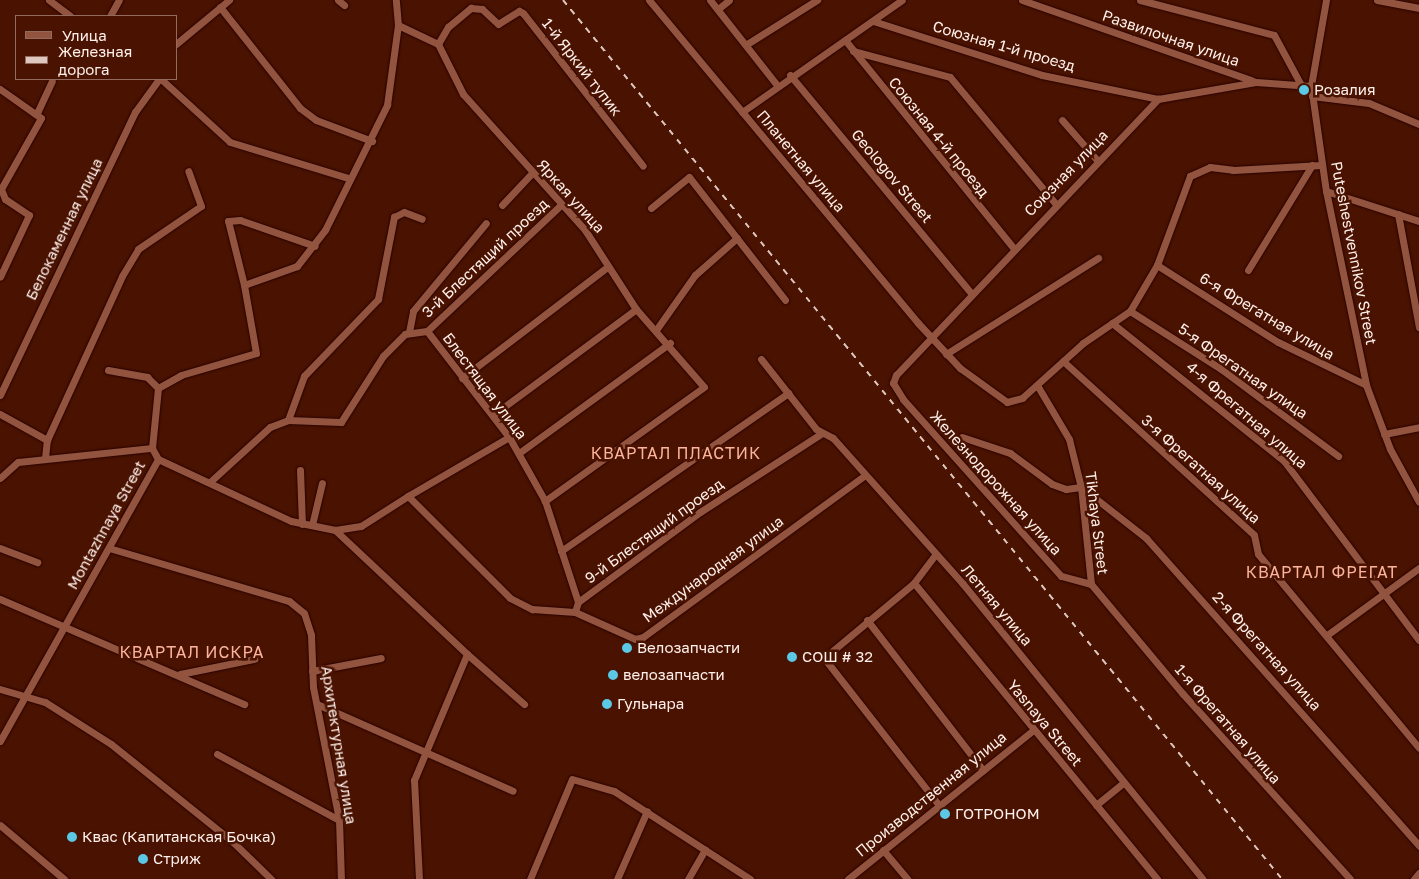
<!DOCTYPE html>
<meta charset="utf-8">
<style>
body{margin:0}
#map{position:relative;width:1419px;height:879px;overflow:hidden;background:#4a1200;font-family:"Golos Text",sans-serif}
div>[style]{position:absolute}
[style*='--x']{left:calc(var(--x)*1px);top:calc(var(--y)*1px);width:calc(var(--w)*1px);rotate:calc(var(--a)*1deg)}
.roads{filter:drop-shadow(0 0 1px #280100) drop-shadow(0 0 1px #280100)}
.minor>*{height:7px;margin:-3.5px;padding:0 3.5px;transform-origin:3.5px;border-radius:3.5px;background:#92543f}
.rail>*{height:2px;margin-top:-1px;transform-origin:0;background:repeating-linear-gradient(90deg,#ddc7bf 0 6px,transparent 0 12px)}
.dots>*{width:14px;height:14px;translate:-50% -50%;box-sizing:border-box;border:2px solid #4a1200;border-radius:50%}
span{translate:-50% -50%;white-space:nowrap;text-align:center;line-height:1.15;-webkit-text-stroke:5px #4a1200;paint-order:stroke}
.street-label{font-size:15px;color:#fff0eb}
.poi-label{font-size:15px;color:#fff0eb}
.left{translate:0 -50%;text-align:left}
.neighbourhood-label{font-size:16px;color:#fbb49d;letter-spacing:1px}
.legend{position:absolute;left:15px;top:15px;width:162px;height:65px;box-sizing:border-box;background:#4a1200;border:1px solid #926b5e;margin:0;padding:6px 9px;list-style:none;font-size:15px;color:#fff0eb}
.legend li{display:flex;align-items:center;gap:10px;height:25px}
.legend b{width:25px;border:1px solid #926b5e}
</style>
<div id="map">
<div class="roads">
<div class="minor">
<div style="--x:49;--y:0;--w:26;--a:37"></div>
<div style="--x:338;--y:0;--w:8;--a:40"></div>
<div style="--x:649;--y:0;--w:420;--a:50.2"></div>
<div style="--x:918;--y:323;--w:62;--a:47"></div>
<div style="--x:960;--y:368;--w:58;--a:35.9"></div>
<div style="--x:1007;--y:402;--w:16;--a:-15"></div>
<div style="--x:1022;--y:398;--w:82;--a:-42"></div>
<div style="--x:1083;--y:343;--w:57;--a:-34.2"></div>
<div style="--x:1130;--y:311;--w:53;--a:-59.6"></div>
<div style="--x:1157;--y:265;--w:95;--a:-69.7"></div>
<div style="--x:1190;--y:176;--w:22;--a:-24"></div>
<div style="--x:1210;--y:167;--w:23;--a:7"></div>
<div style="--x:1233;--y:170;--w:89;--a:-3.2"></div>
<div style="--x:710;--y:0;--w:108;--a:51.8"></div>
<div style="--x:1022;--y:0;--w:245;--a:19.3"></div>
<div style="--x:1140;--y:0;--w:138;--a:14.6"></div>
<div style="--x:1274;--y:35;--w:57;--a:61.6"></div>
<div style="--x:1326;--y:0;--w:87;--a:99.9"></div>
<div style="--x:1311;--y:86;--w:106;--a:81.9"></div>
<div style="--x:1326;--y:191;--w:198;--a:78.3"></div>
<div style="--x:1366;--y:385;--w:68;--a:69.4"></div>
<div style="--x:1390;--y:449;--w:60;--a:61.3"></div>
<div style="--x:1377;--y:0;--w:43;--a:10.8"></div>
<div style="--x:220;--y:7;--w:129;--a:51.6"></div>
<div style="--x:300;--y:108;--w:20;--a:37"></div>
<div style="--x:316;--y:120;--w:60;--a:20.6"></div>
<div style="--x:718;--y:9;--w:14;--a:-39"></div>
<div style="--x:110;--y:16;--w:18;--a:-61"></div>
<div style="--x:873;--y:21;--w:177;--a:17.7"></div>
<div style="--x:1042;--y:75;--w:118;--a:11.7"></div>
<div style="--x:398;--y:25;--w:44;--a:25.4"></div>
<div style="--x:845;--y:40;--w:269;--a:51"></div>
<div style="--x:176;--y:44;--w:69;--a:-39.7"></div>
<div style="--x:438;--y:44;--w:56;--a:63.4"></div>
<div style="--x:463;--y:94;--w:183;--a:48.1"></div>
<div style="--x:585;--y:230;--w:94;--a:57.2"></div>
<div style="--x:636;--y:309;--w:103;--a:48.9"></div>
<div style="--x:704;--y:387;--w:196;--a:144.4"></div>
<div style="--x:438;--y:44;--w:20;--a:-60"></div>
<div style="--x:448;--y:27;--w:30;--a:-40"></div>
<div style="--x:471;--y:8;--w:11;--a:5"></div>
<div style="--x:482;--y:9;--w:22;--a:43"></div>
<div style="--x:498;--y:24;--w:25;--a:-32"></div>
<div style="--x:519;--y:11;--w:4;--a:27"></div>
<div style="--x:523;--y:13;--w:194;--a:51.9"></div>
<div style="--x:747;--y:44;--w:83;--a:-32.2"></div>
<div style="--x:853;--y:51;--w:100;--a:15"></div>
<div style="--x:950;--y:77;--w:164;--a:50.2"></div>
<div style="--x:790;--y:75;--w:285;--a:50.3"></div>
<div style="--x:161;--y:79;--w:93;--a:42.4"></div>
<div style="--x:230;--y:142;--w:123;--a:17"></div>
<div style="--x:0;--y:89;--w:50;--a:35.3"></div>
<div style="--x:41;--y:118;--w:81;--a:119.4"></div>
<div style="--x:1;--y:189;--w:11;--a:68"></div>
<div style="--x:5;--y:199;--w:29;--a:34"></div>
<div style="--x:29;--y:215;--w:68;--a:115.1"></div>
<div style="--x:1312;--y:96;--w:57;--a:7"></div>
<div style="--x:1369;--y:103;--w:54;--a:22.8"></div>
<div style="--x:742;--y:112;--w:195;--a:-35"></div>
<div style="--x:37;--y:113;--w:35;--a:-65"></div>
<div style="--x:1062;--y:120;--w:53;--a:48.8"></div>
<div style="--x:1326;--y:191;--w:98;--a:17.9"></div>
<div style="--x:502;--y:205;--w:44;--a:-46.8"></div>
<div style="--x:651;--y:208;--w:49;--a:-39.2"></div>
<div style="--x:689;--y:177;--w:156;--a:52"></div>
<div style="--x:1398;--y:214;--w:115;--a:79.5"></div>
<div style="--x:1157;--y:265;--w:143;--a:32.5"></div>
<div style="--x:1278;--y:342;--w:98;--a:26"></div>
<div style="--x:1248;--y:270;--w:123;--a:-58.6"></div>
<div style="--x:244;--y:285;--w:66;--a:-104"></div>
<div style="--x:228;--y:221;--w:12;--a:-5"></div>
<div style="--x:240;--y:220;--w:79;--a:19.1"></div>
<div style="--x:1130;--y:311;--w:108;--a:32.5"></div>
<div style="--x:1221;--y:369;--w:146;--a:36.6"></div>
<div style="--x:1112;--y:323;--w:221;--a:38.7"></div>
<div style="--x:1284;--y:461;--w:224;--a:53"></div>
<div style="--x:656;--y:330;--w:67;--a:-54.7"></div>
<div style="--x:695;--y:275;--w:56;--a:-41.4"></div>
<div style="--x:427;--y:331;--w:185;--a:-43.3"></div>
<div style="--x:409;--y:332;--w:21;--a:-79"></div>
<div style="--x:413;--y:311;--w:114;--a:-50.3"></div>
<div style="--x:946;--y:354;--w:180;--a:-32.3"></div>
<div style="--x:761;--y:359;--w:89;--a:51.8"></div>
<div style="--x:816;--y:429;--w:19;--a:28"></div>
<div style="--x:833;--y:438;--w:195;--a:48.3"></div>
<div style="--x:963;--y:584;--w:380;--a:50.9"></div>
<div style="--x:1063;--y:361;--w:258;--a:42.3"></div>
<div style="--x:1254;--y:535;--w:19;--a:78"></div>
<div style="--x:1258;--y:554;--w:252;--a:50.3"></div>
<div style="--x:108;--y:370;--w:40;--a:10"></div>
<div style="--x:147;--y:377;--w:16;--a:45"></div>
<div style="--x:462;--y:378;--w:183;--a:-37.4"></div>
<div style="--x:1037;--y:385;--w:63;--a:59.3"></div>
<div style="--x:1069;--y:439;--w:49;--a:76"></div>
<div style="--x:1081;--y:487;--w:98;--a:84.1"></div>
<div style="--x:0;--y:395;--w:314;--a:-64.5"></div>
<div style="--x:135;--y:112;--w:41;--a:-54"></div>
<div style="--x:0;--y:414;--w:54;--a:29"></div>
<div style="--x:493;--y:415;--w:178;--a:-36.5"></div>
<div style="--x:288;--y:420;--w:47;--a:-70"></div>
<div style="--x:304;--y:376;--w:107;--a:-46.1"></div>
<div style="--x:378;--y:299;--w:84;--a:-79"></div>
<div style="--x:394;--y:217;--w:11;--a:-27"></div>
<div style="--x:404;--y:212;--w:19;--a:21"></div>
<div style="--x:1384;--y:434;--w:36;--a:-11"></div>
<div style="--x:962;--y:437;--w:51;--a:18.4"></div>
<div style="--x:1010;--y:453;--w:52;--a:36.4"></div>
<div style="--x:1052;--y:484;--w:15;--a:20"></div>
<div style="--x:1066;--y:489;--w:15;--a:-8"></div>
<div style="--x:1081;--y:487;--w:83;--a:38.1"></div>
<div style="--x:1146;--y:538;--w:412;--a:48.4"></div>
<div style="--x:519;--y:453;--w:187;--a:-36.1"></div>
<div style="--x:45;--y:458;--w:18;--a:-84"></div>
<div style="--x:47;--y:440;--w:180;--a:-65.4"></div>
<div style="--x:122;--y:276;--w:31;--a:-59"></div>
<div style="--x:138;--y:249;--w:76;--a:-34.3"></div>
<div style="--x:201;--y:206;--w:37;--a:-110"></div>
<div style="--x:158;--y:459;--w:147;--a:25"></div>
<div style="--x:291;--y:521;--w:45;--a:11.6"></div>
<div style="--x:335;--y:530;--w:26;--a:-9"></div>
<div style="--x:361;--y:526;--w:56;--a:-32.6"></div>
<div style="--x:408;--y:496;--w:144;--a:45"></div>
<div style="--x:510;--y:598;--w:25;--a:27"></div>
<div style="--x:532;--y:609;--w:43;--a:4"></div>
<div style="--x:575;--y:612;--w:66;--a:24.2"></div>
<div style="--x:635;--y:639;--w:8;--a:-14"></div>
<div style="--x:643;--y:637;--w:275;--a:-36.1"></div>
<div style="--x:300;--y:470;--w:54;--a:87.9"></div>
<div style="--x:0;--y:478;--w:24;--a:-42"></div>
<div style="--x:18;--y:462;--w:135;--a:-6"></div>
<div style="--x:211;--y:481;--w:80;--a:-42.5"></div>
<div style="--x:270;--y:427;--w:19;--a:-21"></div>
<div style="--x:288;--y:420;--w:53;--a:2.2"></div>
<div style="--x:341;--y:422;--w:78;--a:-57.5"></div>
<div style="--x:383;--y:356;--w:31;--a:-45"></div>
<div style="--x:405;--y:334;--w:22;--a:-8"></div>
<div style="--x:427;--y:331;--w:134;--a:52.3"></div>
<div style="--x:509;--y:437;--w:73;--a:60.6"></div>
<div style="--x:545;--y:501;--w:106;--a:71.9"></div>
<div style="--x:578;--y:602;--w:10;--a:107"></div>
<div style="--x:408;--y:496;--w:117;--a:-30.3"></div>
<div style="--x:312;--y:525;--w:43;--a:-76.6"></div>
<div style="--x:335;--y:530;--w:181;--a:43.2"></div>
<div style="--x:467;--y:654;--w:137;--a:112.8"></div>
<div style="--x:414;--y:780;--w:99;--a:87.1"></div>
<div style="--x:0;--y:548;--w:40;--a:21"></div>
<div style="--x:109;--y:548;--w:188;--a:16.4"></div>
<div style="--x:289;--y:601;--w:19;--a:39"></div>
<div style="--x:304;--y:613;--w:23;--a:72"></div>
<div style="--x:311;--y:635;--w:52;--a:87.8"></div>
<div style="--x:313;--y:687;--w:136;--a:78.9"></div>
<div style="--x:339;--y:820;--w:59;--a:88.1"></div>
<div style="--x:561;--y:551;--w:277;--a:-34.8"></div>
<div style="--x:935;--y:555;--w:35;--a:127"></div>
<div style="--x:914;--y:583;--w:117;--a:140.2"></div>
<div style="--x:824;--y:658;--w:187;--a:52"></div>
<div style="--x:914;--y:583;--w:383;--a:50.6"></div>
<div style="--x:1091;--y:584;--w:31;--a:-165"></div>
<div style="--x:1061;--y:576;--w:237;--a:-131.8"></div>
<div style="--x:903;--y:399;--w:19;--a:-122"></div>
<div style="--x:893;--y:383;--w:9;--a:-69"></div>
<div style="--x:896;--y:375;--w:381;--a:-46.5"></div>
<div style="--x:1158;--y:99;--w:99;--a:-9.8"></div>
<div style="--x:1256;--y:82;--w:55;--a:4.2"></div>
<div style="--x:1091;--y:584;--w:143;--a:50.1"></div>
<div style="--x:1183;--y:694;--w:249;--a:47.9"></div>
<div style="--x:0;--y:599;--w:266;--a:23.3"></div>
<div style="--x:578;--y:602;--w:152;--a:-36.4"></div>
<div style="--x:700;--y:512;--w:145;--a:-32.9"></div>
<div style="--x:867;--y:620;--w:190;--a:52.3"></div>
<div style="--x:1327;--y:635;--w:114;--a:-36.1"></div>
<div style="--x:467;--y:654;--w:76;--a:41.3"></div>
<div style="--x:312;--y:671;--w:70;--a:-10.7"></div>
<div style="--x:180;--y:674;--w:76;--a:-11.5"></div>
<div style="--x:0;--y:689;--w:47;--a:16.1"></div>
<div style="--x:45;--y:702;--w:78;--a:32.5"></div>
<div style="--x:111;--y:744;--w:158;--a:38.8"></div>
<div style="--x:234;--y:843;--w:52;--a:44.2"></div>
<div style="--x:317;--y:704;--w:214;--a:23.9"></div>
<div style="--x:0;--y:741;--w:323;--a:-60.7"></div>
<div style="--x:158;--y:459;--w:13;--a:-119"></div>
<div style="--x:152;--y:448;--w:60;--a:-84.3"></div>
<div style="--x:158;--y:388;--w:26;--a:-29"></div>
<div style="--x:181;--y:375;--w:78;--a:-16.3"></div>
<div style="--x:256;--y:353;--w:69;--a:-100"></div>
<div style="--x:244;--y:285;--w:56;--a:-19.7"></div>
<div style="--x:297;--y:266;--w:46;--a:-52.1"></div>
<div style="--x:325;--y:230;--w:140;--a:-63.6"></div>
<div style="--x:387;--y:105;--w:81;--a:-82.2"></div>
<div style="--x:398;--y:25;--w:25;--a:-95"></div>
<div style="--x:217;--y:754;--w:139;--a:28.4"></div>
<div style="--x:1096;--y:805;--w:36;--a:-39"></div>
<div style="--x:0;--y:825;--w:84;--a:40.2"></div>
<div style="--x:883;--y:850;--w:38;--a:50"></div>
<div style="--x:530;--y:879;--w:108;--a:-67.2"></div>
<div style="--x:572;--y:779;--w:44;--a:15.9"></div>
<div style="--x:614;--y:791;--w:162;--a:32.9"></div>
<div style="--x:617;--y:879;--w:74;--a:-66.2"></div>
<div style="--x:688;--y:879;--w:34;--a:-60"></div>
<div style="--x:848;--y:879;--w:236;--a:-38.8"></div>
<div style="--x:1414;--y:879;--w:8;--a:-50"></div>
</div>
</div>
<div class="rail">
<div style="--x:563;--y:0;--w:1136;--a:50.72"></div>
</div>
<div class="dots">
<div style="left:1304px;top:90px;background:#5bc8e6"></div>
<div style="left:627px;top:648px;background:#5bc8e6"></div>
<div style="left:792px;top:657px;background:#5bc8e6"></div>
<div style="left:613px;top:675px;background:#5bc8e6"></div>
<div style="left:607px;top:704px;background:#5bc8e6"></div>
<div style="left:945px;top:814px;background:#5bc8e6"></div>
<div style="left:72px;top:837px;background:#5bc8e6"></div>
<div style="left:143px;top:859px;background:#5bc8e6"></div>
</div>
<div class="street-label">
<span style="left:1171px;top:38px;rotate:19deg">Развилочная улица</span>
<span style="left:1004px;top:46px;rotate:16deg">Союзная 1-й проезд</span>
<span style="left:582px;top:67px;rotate:52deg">1-й Яркий тупик</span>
<span style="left:939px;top:137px;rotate:51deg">Союзная 4-й проезд</span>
<span style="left:801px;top:161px;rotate:50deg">Планетная улица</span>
<span style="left:1066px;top:173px;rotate:-46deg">Союзная улица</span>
<span style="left:892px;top:176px;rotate:50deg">Geologov Street</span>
<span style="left:571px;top:196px;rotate:48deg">Яркая улица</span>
<span style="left:64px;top:229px;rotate:-64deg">Белокаменная улица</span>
<span style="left:1354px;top:253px;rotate:79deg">Puteshestvennikov Street</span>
<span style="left:485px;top:258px;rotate:-43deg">3-й Блестящий проезд</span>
<span style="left:1267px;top:316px;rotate:31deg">6-я Фрегатная улица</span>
<span style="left:1243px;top:371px;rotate:35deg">5-я Фрегатная улица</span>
<span style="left:485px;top:386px;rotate:53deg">Блестящая улица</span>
<span style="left:1247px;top:415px;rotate:41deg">4-я Фрегатная улица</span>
<span style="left:1201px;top:469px;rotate:42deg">3-я Фрегатная улица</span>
<span style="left:996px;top:483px;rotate:48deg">Железнодорожная улица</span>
<span style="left:1097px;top:523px;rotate:83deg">Tikhaya Street</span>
<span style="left:106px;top:525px;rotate:-61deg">Montazhnaya Street</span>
<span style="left:654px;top:531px;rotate:-36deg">9-й Блестящий проезд</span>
<span style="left:713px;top:569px;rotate:-36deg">Международная улица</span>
<span style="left:997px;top:605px;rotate:50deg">Летняя улица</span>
<span style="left:1267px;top:651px;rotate:48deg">2-я Фрегатная улица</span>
<span style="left:1045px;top:723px;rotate:50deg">Yasnaya Street</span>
<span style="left:1228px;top:724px;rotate:49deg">1-я Фрегатная улица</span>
<span style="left:339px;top:745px;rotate:81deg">Архитектурная улица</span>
<span style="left:931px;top:794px;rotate:-39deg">Производственная улица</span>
</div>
<div class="poi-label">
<span class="left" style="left:1314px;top:90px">Розалия</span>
<span class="left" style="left:637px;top:648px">Велозапчасти</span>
<span class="left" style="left:802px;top:657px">СОШ # 32</span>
<span class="left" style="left:623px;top:675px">велозапчасти</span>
<span class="left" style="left:617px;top:704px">Гульнара</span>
<span class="left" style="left:955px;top:814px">ГОТРОНОМ</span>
<span class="left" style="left:82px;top:837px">Квас (Капитанская Бочка)</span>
<span class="left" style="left:153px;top:859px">Стриж</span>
</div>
<div class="neighbourhood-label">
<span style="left:676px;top:453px">КВАРТАЛ ПЛАСТИК</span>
<span style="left:1322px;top:572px">КВАРТАЛ ФРЕГАТ</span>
<span style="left:192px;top:652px">КВАРТАЛ ИСКРА</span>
</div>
<ul class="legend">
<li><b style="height:6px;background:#92543f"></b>Улица</li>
<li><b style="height:6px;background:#ddc7bf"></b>Железная дорога</li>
</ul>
</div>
